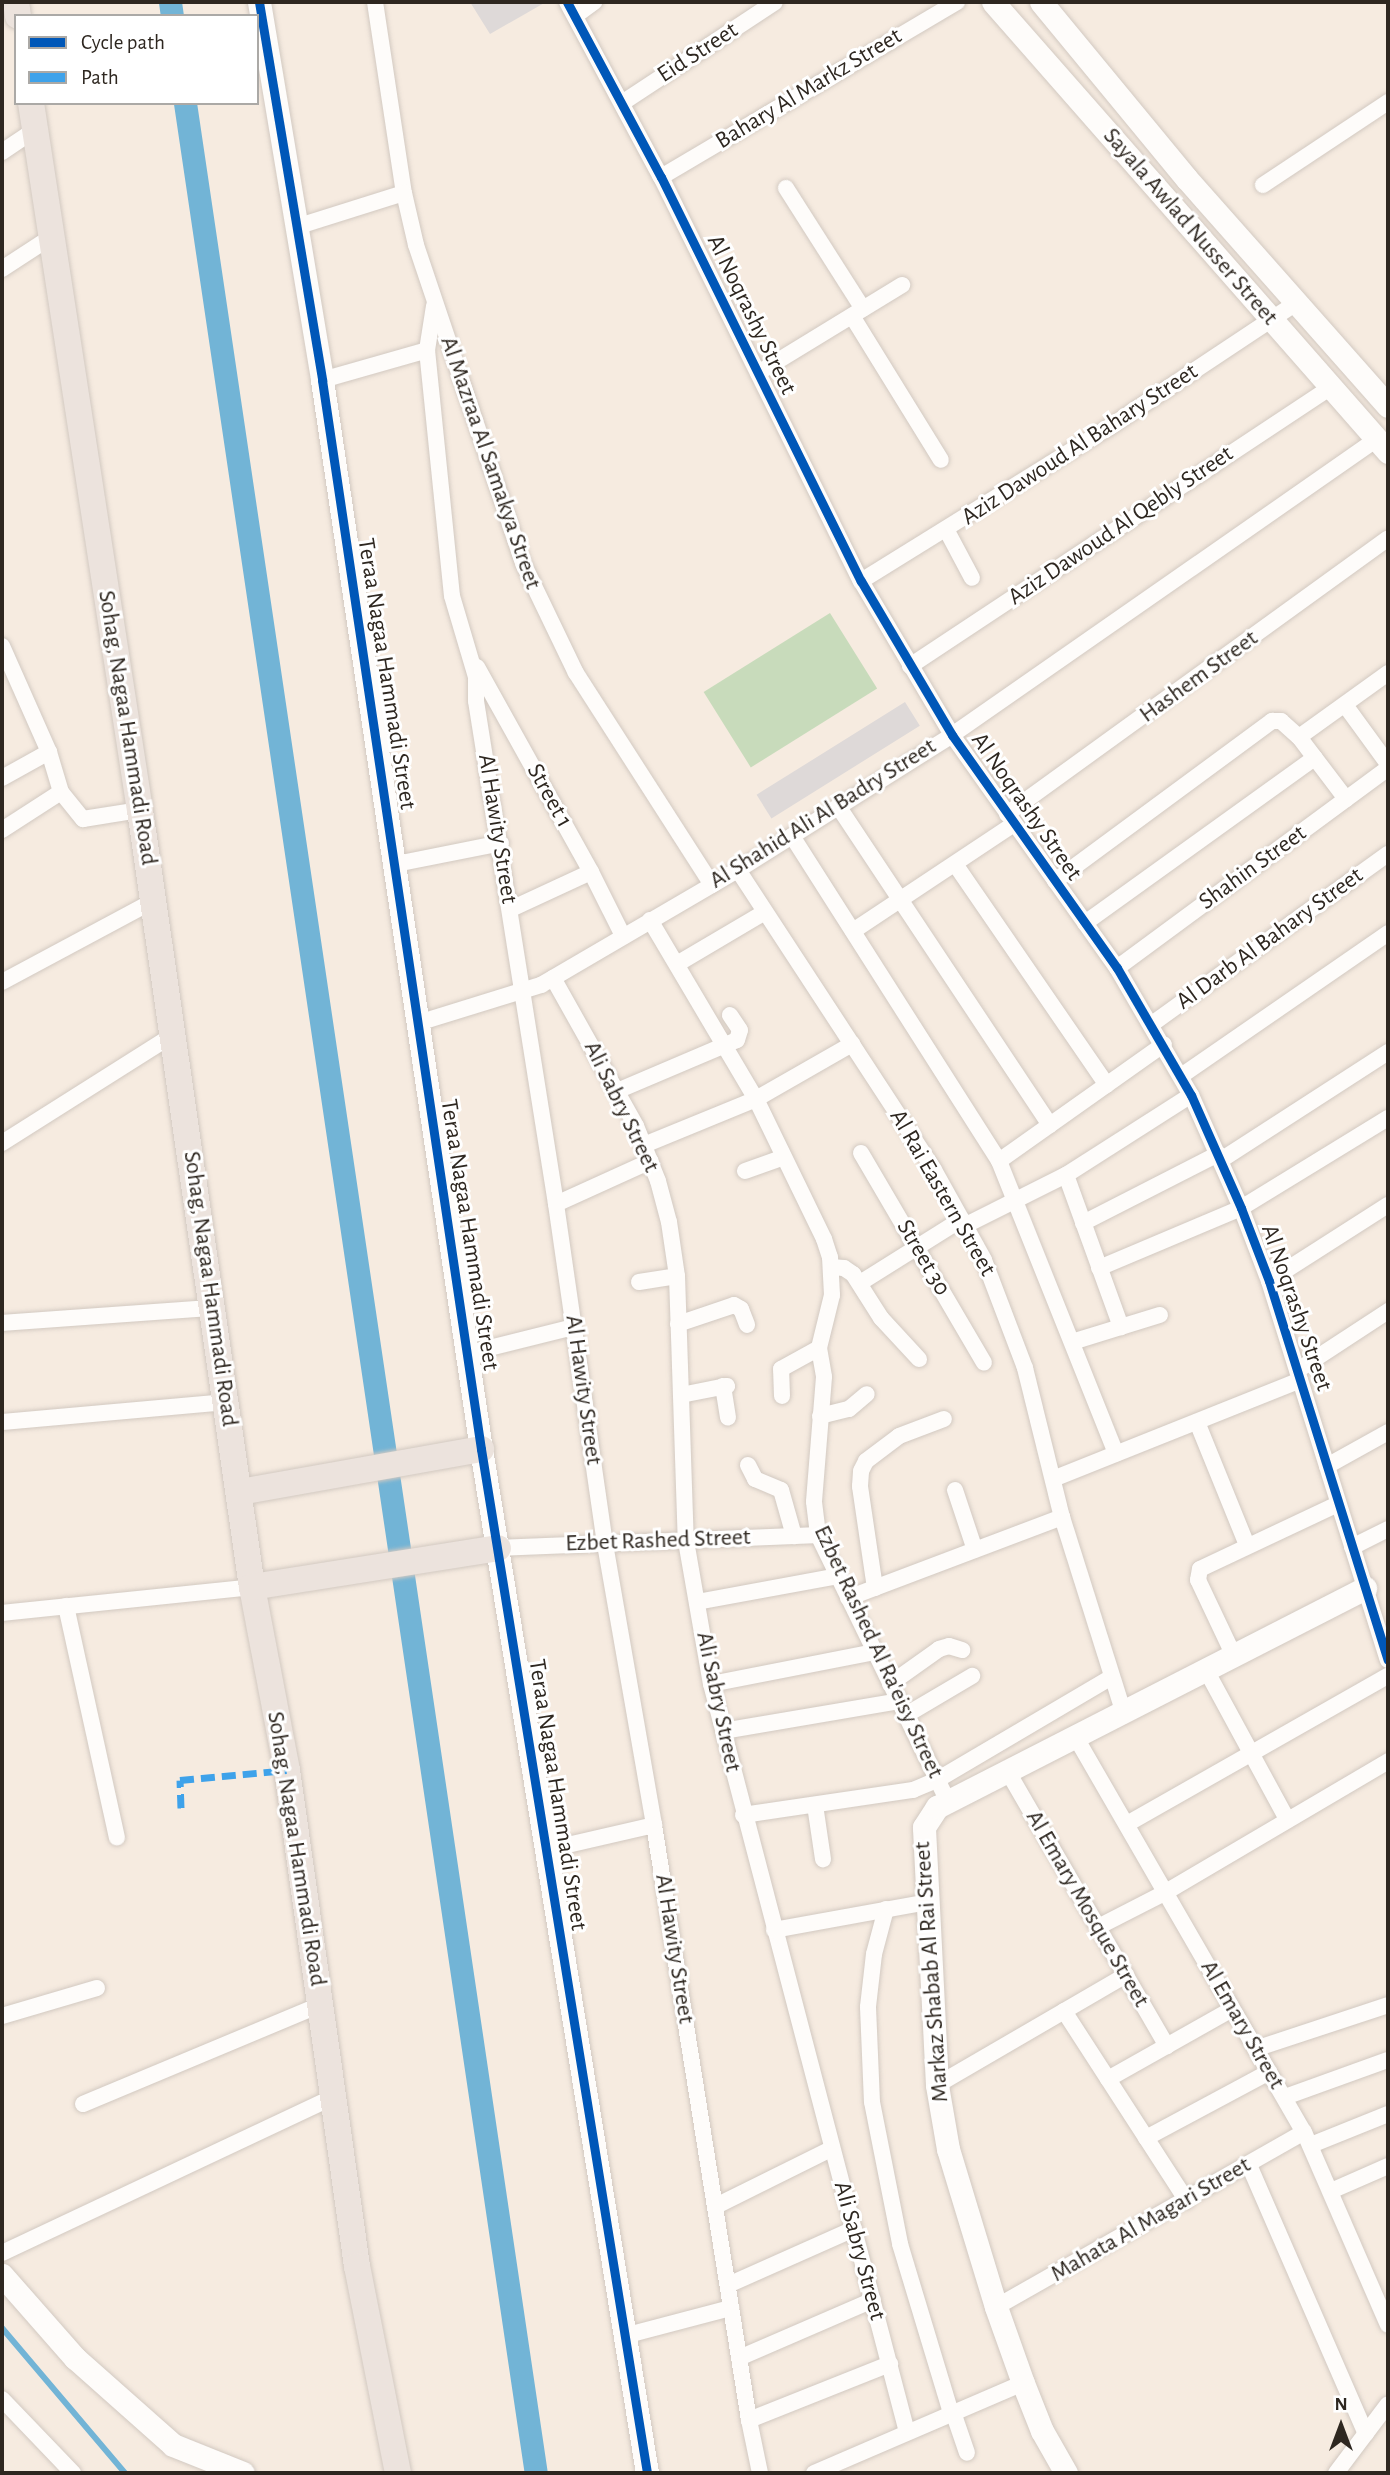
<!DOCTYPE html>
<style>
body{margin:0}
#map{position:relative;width:1390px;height:2475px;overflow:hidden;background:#f6ebe0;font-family:"Alegreya Sans",sans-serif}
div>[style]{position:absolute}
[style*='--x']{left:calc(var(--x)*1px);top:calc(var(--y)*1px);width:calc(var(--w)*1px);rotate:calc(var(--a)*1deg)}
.green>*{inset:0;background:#c8dbbb;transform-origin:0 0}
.stream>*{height:6px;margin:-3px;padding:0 3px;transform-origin:3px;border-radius:3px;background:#72b4d6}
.canal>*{height:23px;margin:-11.5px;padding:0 11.5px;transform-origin:11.5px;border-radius:11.5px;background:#72b4d6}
.building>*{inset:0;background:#ded9d8;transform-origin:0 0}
.roads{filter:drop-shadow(0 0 2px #d2c9c1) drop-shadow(0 0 2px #d2c9c1)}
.street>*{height:16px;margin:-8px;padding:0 8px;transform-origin:8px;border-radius:8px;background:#fefcfa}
.secondary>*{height:23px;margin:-11.5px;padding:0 11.5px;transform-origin:11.5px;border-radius:11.5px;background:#fefcfa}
.primary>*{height:26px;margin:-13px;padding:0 13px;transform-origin:13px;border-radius:13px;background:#ece3dd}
.quiet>*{height:7px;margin-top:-3.5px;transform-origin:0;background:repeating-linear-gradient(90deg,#3ea2ea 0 14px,transparent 0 21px)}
.cycleway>*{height:9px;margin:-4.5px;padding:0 4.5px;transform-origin:4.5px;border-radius:4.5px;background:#0057b8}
span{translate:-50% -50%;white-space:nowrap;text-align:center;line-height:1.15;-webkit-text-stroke:6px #fff;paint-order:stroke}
.street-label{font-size:24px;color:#2e2720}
.frame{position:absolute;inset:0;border:4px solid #2e2720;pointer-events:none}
.legend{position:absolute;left:14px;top:14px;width:245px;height:91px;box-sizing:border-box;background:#fff;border:2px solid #aba9a6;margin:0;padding:9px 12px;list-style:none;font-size:21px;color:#2e2720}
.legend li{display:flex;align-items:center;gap:14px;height:35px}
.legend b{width:35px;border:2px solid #aba9a6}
.north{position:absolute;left:1306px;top:2391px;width:70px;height:70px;-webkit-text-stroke:5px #fff;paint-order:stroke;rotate:0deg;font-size:19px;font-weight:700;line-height:28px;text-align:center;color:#2e2720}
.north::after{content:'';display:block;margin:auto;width:24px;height:32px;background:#2e2720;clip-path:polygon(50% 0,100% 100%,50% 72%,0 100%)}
</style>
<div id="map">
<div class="green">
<div style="left:830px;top:613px;width:89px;height:149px;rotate:58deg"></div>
</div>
<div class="stream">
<div style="--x:2;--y:2328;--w:190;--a:49.7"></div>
</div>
<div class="canal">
<div style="--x:170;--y:2;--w:14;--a:82"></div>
<div style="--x:185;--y:103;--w:2396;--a:81.58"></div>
</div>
<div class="building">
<div style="clip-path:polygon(470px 2px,546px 2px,490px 34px)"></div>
<div style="left:905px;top:702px;width:28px;height:175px;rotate:58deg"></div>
</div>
<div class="roads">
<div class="street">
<div style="--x:375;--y:2;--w:193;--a:81.4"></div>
<div style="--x:404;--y:193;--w:53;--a:77"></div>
<div style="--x:416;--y:245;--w:336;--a:71.4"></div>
<div style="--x:523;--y:563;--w:122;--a:64.3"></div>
<div style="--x:576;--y:673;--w:250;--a:57.3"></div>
<div style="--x:567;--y:2;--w:199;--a:61.8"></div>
<div style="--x:661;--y:177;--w:451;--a:63.7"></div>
<div style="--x:861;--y:581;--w:179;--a:59.4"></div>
<div style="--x:952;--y:735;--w:286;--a:54.7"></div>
<div style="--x:1117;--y:968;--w:147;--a:59.8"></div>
<div style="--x:1191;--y:1095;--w:124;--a:66.1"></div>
<div style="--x:1241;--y:1208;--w:78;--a:69"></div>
<div style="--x:1269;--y:1281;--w:397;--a:72.6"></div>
<div style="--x:575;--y:16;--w:24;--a:-36"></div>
<div style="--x:622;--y:103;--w:183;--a:-33.4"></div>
<div style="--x:2;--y:152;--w:40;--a:-34"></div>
<div style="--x:661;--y:177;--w:344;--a:-30.6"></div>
<div style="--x:1263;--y:185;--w:150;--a:-33.6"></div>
<div style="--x:786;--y:188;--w:143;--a:57.5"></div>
<div style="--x:296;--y:227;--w:113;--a:-17.5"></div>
<div style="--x:2;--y:269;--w:59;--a:-33.1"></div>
<div style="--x:434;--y:306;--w:45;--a:99"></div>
<div style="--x:427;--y:350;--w:247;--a:84.2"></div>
<div style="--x:452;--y:596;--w:84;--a:73.5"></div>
<div style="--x:476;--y:677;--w:24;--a:90"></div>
<div style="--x:476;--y:701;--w:509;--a:80.96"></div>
<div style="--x:556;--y:1204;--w:344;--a:81.8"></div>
<div style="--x:605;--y:1544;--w:285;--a:80.1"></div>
<div style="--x:654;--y:1825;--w:603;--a:80.93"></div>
<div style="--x:749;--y:2420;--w:54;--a:78.3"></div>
<div style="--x:852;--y:316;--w:169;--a:58.3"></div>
<div style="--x:758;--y:373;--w:169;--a:-31.4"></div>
<div style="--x:322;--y:380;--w:109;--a:-15.9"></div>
<div style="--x:947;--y:531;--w:53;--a:62"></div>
<div style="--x:861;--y:581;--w:287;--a:-31.8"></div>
<div style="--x:1105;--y:430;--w:229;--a:-33.6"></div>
<div style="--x:2;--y:646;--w:116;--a:66.1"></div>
<div style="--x:49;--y:752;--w:42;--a:73.3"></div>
<div style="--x:910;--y:666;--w:505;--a:-33.53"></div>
<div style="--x:477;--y:667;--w:235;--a:60.9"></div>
<div style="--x:591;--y:872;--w:72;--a:63.4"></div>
<div style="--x:1345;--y:705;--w:73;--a:53.9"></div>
<div style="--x:1299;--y:737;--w:110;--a:-35.7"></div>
<div style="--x:2;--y:778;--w:54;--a:-29"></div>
<div style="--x:838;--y:806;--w:383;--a:56.4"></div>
<div style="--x:1007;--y:814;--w:470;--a:-35.9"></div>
<div style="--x:2;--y:830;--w:70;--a:-32.8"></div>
<div style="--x:61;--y:792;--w:35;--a:51"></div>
<div style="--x:83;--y:819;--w:58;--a:-9"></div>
<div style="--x:792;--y:836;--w:385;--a:57.5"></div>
<div style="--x:999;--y:1161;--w:315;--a:68.2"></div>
<div style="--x:396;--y:864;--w:107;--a:-11.3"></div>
<div style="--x:955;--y:864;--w:268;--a:55.5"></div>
<div style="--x:738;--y:870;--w:358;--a:56.8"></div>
<div style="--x:934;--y:1170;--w:103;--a:60.9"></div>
<div style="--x:984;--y:1260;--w:116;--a:69.2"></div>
<div style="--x:1025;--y:1368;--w:154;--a:76.1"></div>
<div style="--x:1062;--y:1517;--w:203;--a:72.5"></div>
<div style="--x:1055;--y:881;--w:270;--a:-36.4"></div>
<div style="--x:1272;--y:721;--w:9;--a:0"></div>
<div style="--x:1281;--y:721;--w:24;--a:42"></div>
<div style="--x:1299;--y:737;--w:78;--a:52.8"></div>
<div style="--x:511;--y:909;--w:88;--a:-24.8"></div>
<div style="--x:650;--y:920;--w:208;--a:59.4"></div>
<div style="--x:756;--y:1099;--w:156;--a:64.1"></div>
<div style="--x:824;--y:1239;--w:19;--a:72"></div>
<div style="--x:830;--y:1257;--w:38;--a:87"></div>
<div style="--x:832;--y:1295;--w:55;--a:103.8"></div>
<div style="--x:819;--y:1348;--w:29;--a:80"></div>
<div style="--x:824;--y:1377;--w:125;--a:94.6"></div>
<div style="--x:814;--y:1502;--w:33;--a:83"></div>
<div style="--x:818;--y:1535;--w:297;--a:64"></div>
<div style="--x:1085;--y:923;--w:283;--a:-35.7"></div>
<div style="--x:853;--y:931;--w:193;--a:-33.6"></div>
<div style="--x:677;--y:964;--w:102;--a:-30.6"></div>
<div style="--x:1117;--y:968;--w:337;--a:-36.4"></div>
<div style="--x:553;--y:978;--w:170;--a:60.7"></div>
<div style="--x:636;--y:1126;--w:59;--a:68.2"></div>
<div style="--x:658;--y:1181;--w:42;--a:75"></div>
<div style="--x:669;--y:1222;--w:55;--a:81.6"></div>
<div style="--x:677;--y:1276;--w:265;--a:88.1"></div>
<div style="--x:686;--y:1541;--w:145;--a:80.1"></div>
<div style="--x:711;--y:1684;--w:773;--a:75.32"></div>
<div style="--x:2;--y:982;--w:171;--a:-28.2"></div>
<div style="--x:418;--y:1023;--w:129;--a:-17.2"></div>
<div style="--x:541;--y:985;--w:228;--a:-30.3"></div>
<div style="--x:738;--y:870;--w:253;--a:-32.2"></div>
<div style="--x:952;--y:735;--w:518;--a:-34.86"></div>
<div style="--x:1152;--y:1024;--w:291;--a:-35.8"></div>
<div style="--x:1181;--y:1076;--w:252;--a:-34.6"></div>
<div style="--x:617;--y:1091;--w:130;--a:-23"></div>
<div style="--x:737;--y:1040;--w:10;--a:-73"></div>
<div style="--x:740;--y:1030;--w:18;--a:-124"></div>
<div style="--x:2;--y:1143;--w:202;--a:-32.3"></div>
<div style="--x:644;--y:1145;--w:121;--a:-22.3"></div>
<div style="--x:756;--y:1099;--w:111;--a:-29.8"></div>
<div style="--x:861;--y:1153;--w:243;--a:59.6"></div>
<div style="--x:1221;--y:1160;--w:199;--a:-32.9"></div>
<div style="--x:999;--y:1161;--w:202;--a:-35.3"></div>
<div style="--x:745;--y:1171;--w:41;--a:-19.7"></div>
<div style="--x:1066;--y:1175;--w:162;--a:70.1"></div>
<div style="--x:556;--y:1204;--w:104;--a:-24.4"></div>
<div style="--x:1083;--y:1223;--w:152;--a:-27.1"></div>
<div style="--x:966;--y:1225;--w:112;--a:-26.6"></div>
<div style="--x:1066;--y:1175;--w:148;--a:-32.6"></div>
<div style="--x:831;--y:1267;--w:13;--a:4"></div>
<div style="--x:844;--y:1268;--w:11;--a:34"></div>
<div style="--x:853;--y:1274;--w:52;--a:57.5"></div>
<div style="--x:881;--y:1318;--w:56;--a:47.2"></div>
<div style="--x:1099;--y:1268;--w:154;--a:-22.9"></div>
<div style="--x:1241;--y:1208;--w:172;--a:-31.5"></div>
<div style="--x:1269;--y:1281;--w:141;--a:-32.6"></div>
<div style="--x:639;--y:1282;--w:38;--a:-9"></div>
<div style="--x:860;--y:1283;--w:120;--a:-32.1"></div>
<div style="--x:2;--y:1323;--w:211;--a:-4.1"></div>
<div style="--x:678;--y:1324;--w:59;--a:-18.7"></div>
<div style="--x:734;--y:1305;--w:8;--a:30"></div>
<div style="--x:741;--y:1309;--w:17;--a:69"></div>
<div style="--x:1072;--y:1342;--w:92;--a:-17.1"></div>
<div style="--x:469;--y:1353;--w:107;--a:-14"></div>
<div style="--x:1298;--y:1370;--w:108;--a:-33.2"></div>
<div style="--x:723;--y:1386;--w:32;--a:81"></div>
<div style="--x:681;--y:1395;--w:47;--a:-11.1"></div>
<div style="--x:782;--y:1396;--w:27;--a:-92"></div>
<div style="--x:781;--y:1369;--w:43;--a:-28.9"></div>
<div style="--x:820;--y:1416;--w:30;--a:-14"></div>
<div style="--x:849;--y:1409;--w:23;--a:-40"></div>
<div style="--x:2;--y:1422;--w:226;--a:-5.1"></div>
<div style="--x:1197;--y:1422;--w:133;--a:67.9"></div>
<div style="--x:748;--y:1465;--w:16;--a:63"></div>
<div style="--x:755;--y:1479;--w:28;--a:23"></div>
<div style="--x:781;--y:1490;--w:48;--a:74.2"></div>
<div style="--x:1327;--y:1466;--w:70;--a:-29.1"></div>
<div style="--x:1053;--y:1479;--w:266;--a:-21.8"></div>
<div style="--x:955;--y:1490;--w:63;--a:71.6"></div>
<div style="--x:1352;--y:1547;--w:40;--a:-26.6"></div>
<div style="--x:498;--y:1548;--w:320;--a:-2.3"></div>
<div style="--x:875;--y:1588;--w:103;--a:-98.4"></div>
<div style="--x:860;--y:1486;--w:15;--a:-86"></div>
<div style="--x:861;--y:1471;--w:11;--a:-63"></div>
<div style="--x:866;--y:1461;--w:41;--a:-37.1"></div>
<div style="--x:899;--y:1436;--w:48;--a:-20.7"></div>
<div style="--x:848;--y:1598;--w:229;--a:-20.7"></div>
<div style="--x:697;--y:1602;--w:143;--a:-10.4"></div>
<div style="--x:66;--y:1606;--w:237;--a:77.6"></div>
<div style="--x:2;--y:1613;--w:251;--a:-5.9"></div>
<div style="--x:1234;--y:1656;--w:84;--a:-115.3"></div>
<div style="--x:1198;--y:1580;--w:11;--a:-80"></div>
<div style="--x:1200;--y:1569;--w:153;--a:-25.2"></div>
<div style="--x:1206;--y:1670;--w:170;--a:61.5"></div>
<div style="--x:711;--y:1684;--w:166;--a:-11.1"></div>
<div style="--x:890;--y:1684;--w:60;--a:-35.5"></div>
<div style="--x:939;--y:1649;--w:10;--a:-17"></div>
<div style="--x:949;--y:1646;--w:14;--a:17"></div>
<div style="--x:906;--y:1715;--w:77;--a:-30.6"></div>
<div style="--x:723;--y:1731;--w:180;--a:-9.6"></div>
<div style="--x:1075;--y:1736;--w:457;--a:60"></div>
<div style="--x:1304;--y:2132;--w:210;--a:66.5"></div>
<div style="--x:1008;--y:1772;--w:317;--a:59.9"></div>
<div style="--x:815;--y:1805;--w:55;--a:81.6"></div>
<div style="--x:743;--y:1815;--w:172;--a:-8.4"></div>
<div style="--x:913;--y:1790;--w:26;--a:-23"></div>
<div style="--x:937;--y:1780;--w:203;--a:-30.5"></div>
<div style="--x:1127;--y:1824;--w:300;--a:-29.6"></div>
<div style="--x:546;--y:1850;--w:111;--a:-13"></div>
<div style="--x:886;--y:1909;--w:47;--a:104.9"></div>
<div style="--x:874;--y:1954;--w:53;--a:96.5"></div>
<div style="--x:868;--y:2007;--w:95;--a:87.6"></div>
<div style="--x:872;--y:2102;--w:145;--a:78.8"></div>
<div style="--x:900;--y:2244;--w:177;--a:73.2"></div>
<div style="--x:1098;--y:1927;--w:76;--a:-27.2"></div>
<div style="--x:1166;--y:1892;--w:258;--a:-30.5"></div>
<div style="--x:774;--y:1930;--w:157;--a:-10.3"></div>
<div style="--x:1064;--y:2011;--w:226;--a:57.1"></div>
<div style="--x:2;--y:2016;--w:99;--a:-16.4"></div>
<div style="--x:1255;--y:2049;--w:140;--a:-18.3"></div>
<div style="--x:1108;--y:2079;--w:142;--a:-29.4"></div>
<div style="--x:937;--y:2085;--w:219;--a:-30.2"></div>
<div style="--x:1285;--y:2097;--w:109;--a:-19.8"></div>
<div style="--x:83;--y:2104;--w:257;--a:-22.7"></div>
<div style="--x:1146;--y:2138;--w:140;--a:-28.2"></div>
<div style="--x:1311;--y:2145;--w:83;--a:-21.9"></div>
<div style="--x:1249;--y:2165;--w:293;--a:66.5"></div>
<div style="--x:1331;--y:2191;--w:62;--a:-23.7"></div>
<div style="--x:716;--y:2206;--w:128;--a:-26.4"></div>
<div style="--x:2;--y:2253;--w:365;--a:-25.2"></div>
<div style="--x:728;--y:2285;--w:138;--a:-24"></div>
<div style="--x:996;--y:2307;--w:354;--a:-29.6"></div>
<div style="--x:624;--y:2336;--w:111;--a:-14.7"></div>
<div style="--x:739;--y:2358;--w:146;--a:-23.4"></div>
<div style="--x:2;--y:2399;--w:103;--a:46.2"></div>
<div style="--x:953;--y:2412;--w:43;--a:71.1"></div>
<div style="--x:749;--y:2420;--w:152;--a:-21.7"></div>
<div style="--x:814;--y:2473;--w:228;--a:-23.3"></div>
<div style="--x:1336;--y:2473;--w:86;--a:-53"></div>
</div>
<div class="secondary">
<div style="--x:259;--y:2;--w:383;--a:80.5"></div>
<div style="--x:322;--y:380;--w:1081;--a:81.54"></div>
<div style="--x:481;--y:1449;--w:1037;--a:80.79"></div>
<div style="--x:993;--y:2;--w:599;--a:48.72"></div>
<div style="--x:1041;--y:2;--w:229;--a:50.5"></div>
<div style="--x:1187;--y:179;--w:303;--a:48.5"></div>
<div style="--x:2;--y:2275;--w:111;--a:48.7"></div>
<div style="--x:75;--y:2358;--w:131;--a:41.6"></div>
<div style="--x:173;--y:2445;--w:75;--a:21.8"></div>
<div style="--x:1066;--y:2473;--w:48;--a:-119.7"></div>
<div style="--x:1042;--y:2431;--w:52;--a:-111.6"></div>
<div style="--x:1023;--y:2383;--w:81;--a:-109.6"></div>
<div style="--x:996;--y:2307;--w:165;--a:-106.9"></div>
<div style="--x:948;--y:2149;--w:65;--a:-99.8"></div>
<div style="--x:937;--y:2085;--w:258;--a:-92.9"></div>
<div style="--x:924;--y:1827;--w:24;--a:-57"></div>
<div style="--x:937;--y:1807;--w:481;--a:-27.1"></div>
</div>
<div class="primary">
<div style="--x:16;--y:2;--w:14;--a:82"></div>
<div style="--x:31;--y:103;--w:715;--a:81.24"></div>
<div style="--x:140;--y:810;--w:785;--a:81.8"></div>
<div style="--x:252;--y:1587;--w:186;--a:79.2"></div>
<div style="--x:287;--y:1770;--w:501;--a:81.97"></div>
<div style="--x:357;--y:2266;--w:211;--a:78.8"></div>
<div style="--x:240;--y:1492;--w:245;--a:-10.1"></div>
<div style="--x:252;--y:1587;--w:249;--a:-9"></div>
</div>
</div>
<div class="quiet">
<div style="--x:181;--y:1808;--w:28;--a:-92"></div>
<div style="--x:180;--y:1780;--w:107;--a:-5.3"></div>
</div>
<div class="cycleway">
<div style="--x:259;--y:2;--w:383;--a:80.5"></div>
<div style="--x:322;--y:380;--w:1081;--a:81.54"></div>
<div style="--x:481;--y:1449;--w:1037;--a:80.79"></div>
<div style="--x:567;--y:2;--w:199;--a:61.8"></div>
<div style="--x:661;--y:177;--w:451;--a:63.7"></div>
<div style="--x:861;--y:581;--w:179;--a:59.4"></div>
<div style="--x:952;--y:735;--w:286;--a:54.7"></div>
<div style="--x:1117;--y:968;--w:147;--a:59.8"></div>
<div style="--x:1191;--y:1095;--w:124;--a:66.1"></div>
<div style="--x:1241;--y:1208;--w:78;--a:69"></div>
<div style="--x:1269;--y:1281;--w:397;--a:72.6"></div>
</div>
<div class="street-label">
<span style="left:698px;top:53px;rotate:-33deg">Eid Street</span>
<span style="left:809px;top:89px;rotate:-31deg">Bahary Al Markz Street</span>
<span style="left:1190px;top:227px;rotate:49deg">Sayala Awlad Nusser Street</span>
<span style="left:751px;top:315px;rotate:64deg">Al Noqrashy Street</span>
<span style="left:1080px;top:445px;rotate:-33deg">Aziz Dawoud Al Bahary Street</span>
<span style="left:490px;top:463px;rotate:71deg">Al Mazraa Al Samakya Street</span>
<span style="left:1121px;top:526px;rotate:-34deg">Aziz Dawoud Al Qebly Street</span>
<span style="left:386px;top:674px;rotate:81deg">Teraa Nagaa Hammadi Street</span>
<span style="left:1199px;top:677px;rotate:-36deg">Hashem Street</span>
<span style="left:127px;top:728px;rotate:81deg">Sohag, Nagaa Hammadi Road</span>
<span style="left:549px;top:796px;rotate:61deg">Street 1</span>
<span style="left:1026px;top:807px;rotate:55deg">Al Noqrashy Street</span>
<span style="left:823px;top:814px;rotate:-32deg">Al Shahid Ali Al Badry Street</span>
<span style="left:497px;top:829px;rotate:81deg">Al Hawity Street</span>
<span style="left:1253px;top:868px;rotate:-36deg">Shahin Street</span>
<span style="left:1270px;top:939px;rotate:-36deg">Al Darb Al Bahary Street</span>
<span style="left:621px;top:1107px;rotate:64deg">Ali Sabry Street</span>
<span style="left:942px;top:1193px;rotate:60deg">Al Rai Eastern Street</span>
<span style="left:469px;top:1235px;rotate:81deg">Teraa Nagaa Hammadi Street</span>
<span style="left:923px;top:1258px;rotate:60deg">Street 30</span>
<span style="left:210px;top:1289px;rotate:82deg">Sohag, Nagaa Hammadi Road</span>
<span style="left:1296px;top:1308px;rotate:71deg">Al Noqrashy Street</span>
<span style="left:583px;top:1390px;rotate:82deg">Al Hawity Street</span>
<span style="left:658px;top:1541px;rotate:-2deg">Ezbet Rashed Street</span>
<span style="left:878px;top:1652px;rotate:65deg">Ezbet Rashed Al Ra'eisy Street</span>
<span style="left:718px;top:1702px;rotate:78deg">Ali Sabry Street</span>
<span style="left:557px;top:1795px;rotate:81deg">Teraa Nagaa Hammadi Street</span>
<span style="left:296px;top:1849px;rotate:81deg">Sohag, Nagaa Hammadi Road</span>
<span style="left:1087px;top:1909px;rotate:60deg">Al Emary Mosque Street</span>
<span style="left:674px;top:1949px;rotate:81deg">Al Hawity Street</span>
<span style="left:932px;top:1972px;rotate:-94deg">Markaz Shabab Al Rai Street</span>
<span style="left:1242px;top:2025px;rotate:60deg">Al Emary Street</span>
<span style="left:1151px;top:2220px;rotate:-30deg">Mahata Al Magari Street</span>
<span style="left:859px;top:2251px;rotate:75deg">Ali Sabry Street</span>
</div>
<div class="frame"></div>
<ul class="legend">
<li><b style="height:9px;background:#0057b8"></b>Cycle path</li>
<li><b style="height:9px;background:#3ea2ea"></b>Path</li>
</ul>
<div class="north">N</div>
</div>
